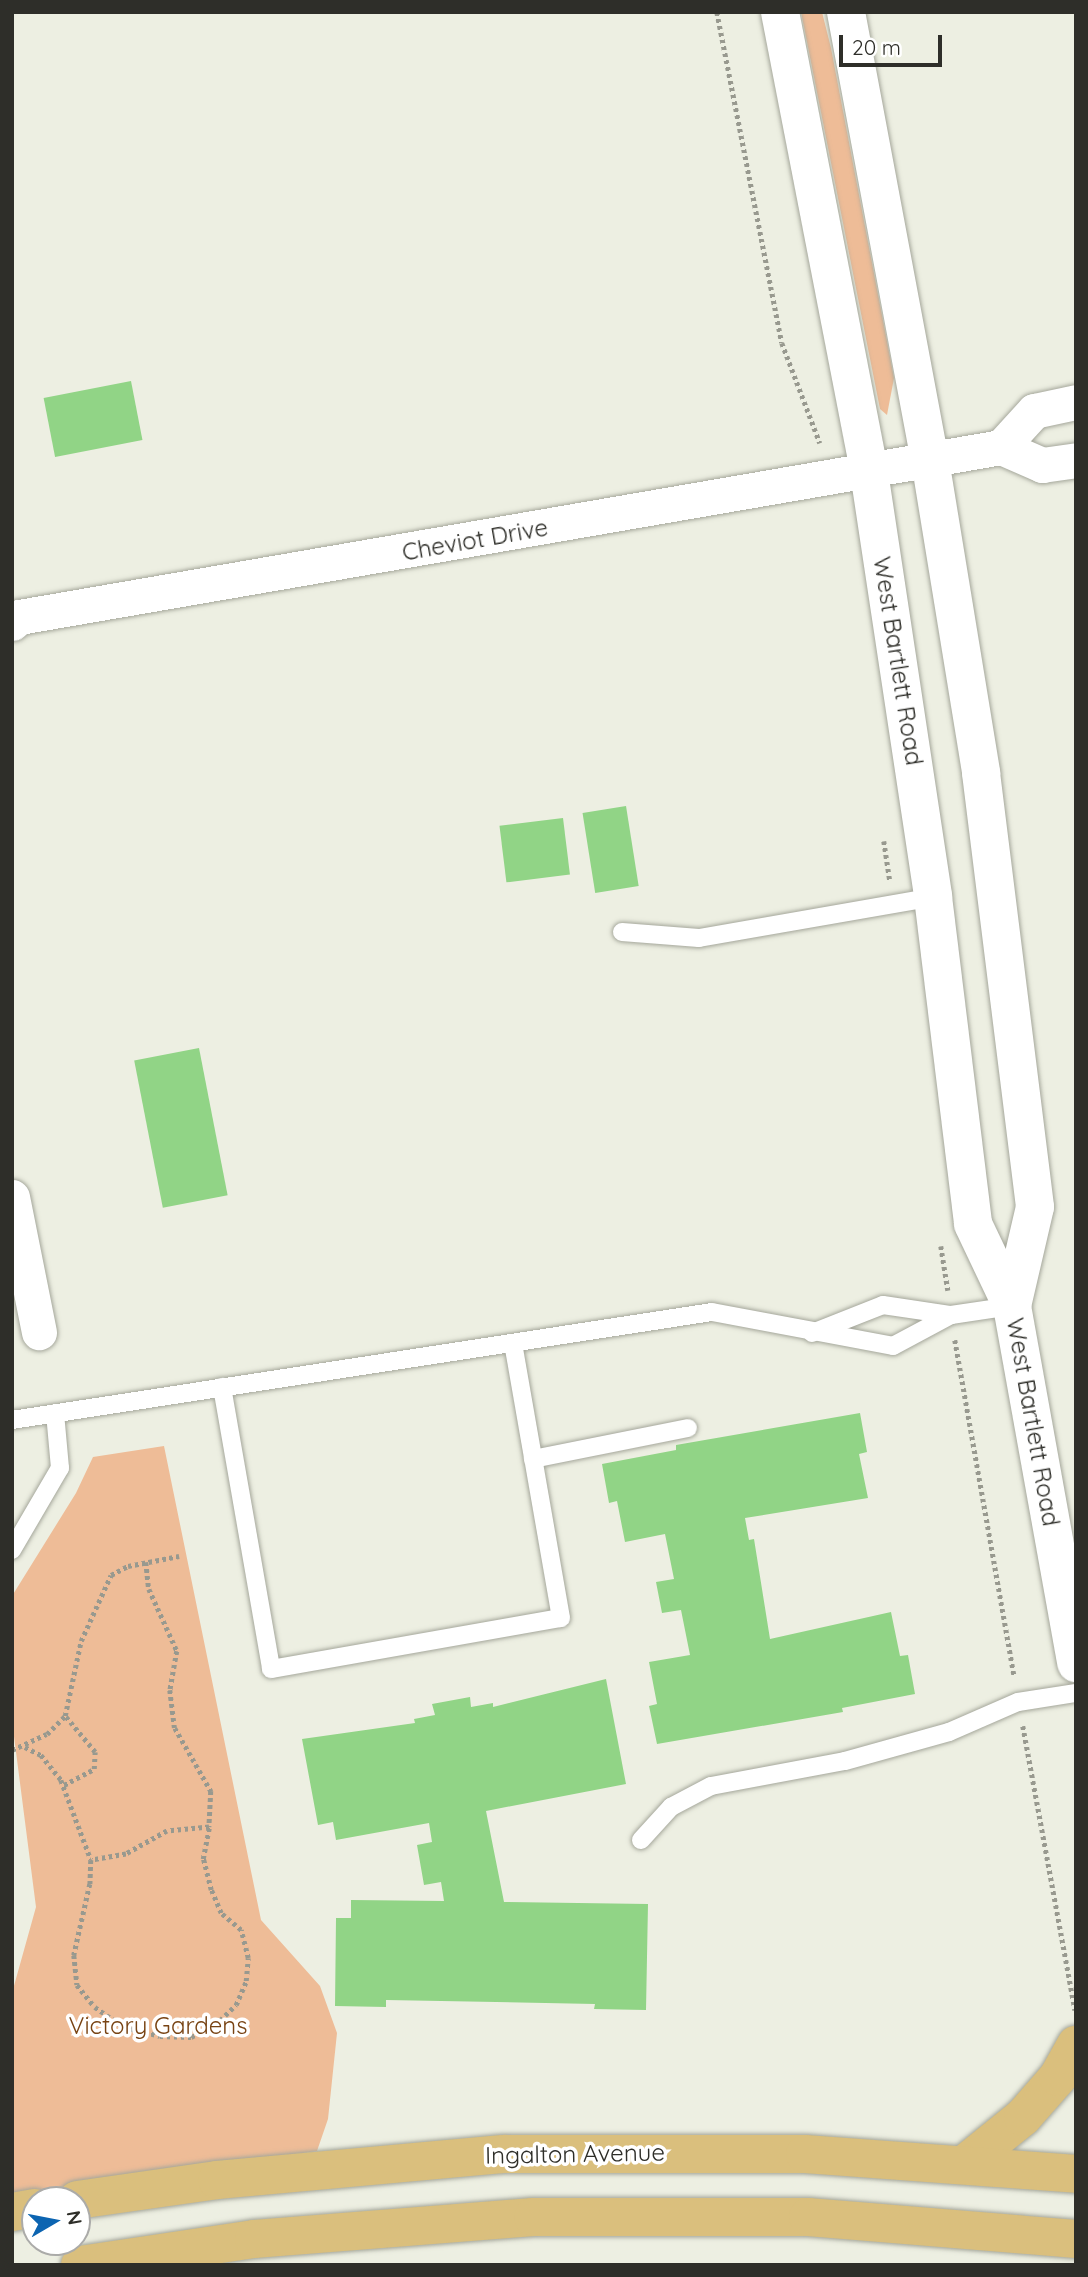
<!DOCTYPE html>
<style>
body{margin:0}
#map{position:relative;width:1088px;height:2277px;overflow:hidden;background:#edefe2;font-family:Quicksand,sans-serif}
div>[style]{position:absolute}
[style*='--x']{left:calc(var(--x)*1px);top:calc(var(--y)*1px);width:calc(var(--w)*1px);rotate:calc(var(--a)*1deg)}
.green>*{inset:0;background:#eebc97}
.building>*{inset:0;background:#91d486;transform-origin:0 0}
.path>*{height:4.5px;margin-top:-2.25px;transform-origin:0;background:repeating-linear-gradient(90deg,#98998f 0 3.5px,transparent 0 7px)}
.roads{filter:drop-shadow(0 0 2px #a5a79b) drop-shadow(0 0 2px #a5a79b)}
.lane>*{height:18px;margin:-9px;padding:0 9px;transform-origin:9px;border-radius:9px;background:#fff}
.street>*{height:35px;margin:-17.5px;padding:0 17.5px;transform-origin:17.5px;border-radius:17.5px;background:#fff}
.secondary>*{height:38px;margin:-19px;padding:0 19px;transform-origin:19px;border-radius:19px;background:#fff}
.primary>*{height:38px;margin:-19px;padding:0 19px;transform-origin:19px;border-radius:19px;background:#dabf7d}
span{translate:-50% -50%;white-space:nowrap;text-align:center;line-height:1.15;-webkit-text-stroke:7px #fff;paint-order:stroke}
.street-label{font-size:24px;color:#2e2e29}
.park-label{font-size:24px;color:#784313}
.frame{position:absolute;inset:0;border:14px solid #2e2e29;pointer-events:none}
.north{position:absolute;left:21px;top:2186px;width:70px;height:70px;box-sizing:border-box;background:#fff;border:2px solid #ababa9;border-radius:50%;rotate:80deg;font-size:19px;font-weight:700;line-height:28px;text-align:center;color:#2e2e29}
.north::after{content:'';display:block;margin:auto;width:24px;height:32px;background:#0c64b1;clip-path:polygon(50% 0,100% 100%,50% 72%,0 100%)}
.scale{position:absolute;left:839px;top:35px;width:103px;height:32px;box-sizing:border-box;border:4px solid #2e2e29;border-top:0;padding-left:9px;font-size:21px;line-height:24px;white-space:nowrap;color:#2e2e29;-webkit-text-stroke:5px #fff;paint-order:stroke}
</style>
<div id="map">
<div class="green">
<div style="clip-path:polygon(801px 12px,822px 12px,831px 48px,894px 378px,887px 415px,880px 409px)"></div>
<div style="clip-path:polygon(164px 1446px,261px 1920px,320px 1986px,337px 2033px,328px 2119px,317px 2151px,12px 2194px,12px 1993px,36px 1907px,12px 1721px,12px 1596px,76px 1493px,93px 1457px)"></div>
</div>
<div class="building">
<div style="left:131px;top:381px;width:60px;height:89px;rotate:79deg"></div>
<div style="left:626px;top:806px;width:81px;height:44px;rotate:81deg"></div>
<div style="left:563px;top:818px;width:57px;height:64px;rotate:83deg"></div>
<div style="left:199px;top:1048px;width:150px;height:66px;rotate:79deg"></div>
<div style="clip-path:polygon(860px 1413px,867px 1452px,859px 1454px,868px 1498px,745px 1518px,749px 1540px,754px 1539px,770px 1639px,891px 1612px,900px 1656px,908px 1655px,915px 1694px,842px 1708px,843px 1712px,657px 1744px,649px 1706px,657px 1704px,649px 1662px,690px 1655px,681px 1610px,662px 1613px,656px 1582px,674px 1579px,665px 1534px,625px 1542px,617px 1501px,609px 1503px,602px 1464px,676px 1450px,676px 1445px)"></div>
<div style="clip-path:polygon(606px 1679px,626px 1784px,486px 1811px,504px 1902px,648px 1904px,646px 2010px,594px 2009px,595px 2004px,386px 2000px,386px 2007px,335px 2006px,336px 1918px,351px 1918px,351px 1900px,444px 1901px,441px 1882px,424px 1885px,417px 1845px,432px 1842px,429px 1823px,336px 1840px,333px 1822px,318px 1825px,302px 1739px,415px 1723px,414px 1719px,435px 1715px,432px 1704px,470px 1697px,471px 1707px,493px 1703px,493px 1707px)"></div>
</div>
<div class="path">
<div style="--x:717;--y:12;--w:337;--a:78.9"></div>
<div style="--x:782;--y:343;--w:107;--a:69.2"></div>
<div style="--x:884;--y:841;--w:40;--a:81.5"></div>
<div style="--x:941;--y:1246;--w:45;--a:81"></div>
<div style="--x:955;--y:1340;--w:341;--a:80"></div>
<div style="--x:146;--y:1562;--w:27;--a:84"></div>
<div style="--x:149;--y:1589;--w:68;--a:65.7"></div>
<div style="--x:177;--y:1651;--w:40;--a:100"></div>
<div style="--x:170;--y:1690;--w:38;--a:83"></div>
<div style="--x:175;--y:1728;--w:73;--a:60.3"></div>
<div style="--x:211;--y:1791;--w:36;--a:93"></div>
<div style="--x:1023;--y:1726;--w:289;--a:79.6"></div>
<div style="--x:25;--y:1747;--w:18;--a:27"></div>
<div style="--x:41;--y:1755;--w:32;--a:51"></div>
<div style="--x:61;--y:1780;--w:85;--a:69.4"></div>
<div style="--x:91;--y:1860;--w:24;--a:92"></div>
<div style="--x:90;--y:1884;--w:73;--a:102.7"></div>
<div style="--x:74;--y:1955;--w:30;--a:84"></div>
<div style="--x:77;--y:1985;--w:28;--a:51"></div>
<div style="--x:95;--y:2007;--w:35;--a:35"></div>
<div style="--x:124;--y:2027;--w:37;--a:14"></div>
<div style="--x:160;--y:2036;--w:31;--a:2"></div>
<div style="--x:191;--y:2037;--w:27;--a:-27"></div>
<div style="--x:215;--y:2025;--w:29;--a:-44"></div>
<div style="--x:236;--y:2005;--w:26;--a:-67"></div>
<div style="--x:246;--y:1981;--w:23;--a:-85"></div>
<div style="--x:248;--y:1958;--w:29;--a:-104"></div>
<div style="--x:241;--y:1930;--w:26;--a:-140"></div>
<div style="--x:221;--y:1913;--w:25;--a:-113"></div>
<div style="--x:211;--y:1890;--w:32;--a:-104"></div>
<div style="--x:203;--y:1859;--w:33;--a:-79"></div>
<div style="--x:209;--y:1827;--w:42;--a:174.6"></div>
<div style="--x:167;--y:1831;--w:47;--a:150.7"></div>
<div style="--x:126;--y:1854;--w:36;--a:170"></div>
<div style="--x:12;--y:1750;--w:38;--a:-25"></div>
<div style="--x:47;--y:1734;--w:25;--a:-45"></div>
<div style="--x:65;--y:1716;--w:77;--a:-78"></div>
<div style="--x:81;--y:1641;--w:72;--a:-65.6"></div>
<div style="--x:111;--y:1575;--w:19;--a:-28"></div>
<div style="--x:128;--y:1566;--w:52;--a:-11.1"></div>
<div style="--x:64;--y:1785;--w:34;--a:-28"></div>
<div style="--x:94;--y:1769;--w:17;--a:-87"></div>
<div style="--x:95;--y:1752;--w:47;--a:-129.8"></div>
</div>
<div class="roads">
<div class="lane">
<div style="--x:622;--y:932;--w:77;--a:4.5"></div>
<div style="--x:699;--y:938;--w:238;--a:-9.9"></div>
<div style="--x:812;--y:1333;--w:76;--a:-21.5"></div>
<div style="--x:883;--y:1305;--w:69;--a:8.4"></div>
<div style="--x:951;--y:1315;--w:62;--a:-8.4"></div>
<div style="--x:222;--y:1387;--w:286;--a:80.1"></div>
<div style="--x:271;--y:1669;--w:294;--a:-10"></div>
<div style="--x:561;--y:1618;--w:279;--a:-99.9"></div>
<div style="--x:12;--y:1420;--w:708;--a:-8.77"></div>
<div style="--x:712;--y:1312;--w:184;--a:10.6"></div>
<div style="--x:893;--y:1346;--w:66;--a:-28.1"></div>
<div style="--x:533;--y:1459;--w:158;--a:-11.3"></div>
<div style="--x:12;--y:1550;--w:95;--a:-59.7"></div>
<div style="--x:60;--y:1468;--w:55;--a:-95.2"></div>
<div style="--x:641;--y:1840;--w:45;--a:-47.7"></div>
<div style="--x:671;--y:1807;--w:45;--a:-27.7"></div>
<div style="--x:711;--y:1786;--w:136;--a:-10.6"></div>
<div style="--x:845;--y:1761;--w:108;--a:-15.6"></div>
<div style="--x:949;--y:1732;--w:75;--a:-23.5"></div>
<div style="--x:1018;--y:1702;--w:59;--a:-8.8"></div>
</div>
<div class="street">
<div style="--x:1001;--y:447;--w:49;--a:-47.5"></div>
<div style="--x:1034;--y:411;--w:43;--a:-12.1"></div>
<div style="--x:1001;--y:447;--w:45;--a:23.7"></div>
<div style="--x:1042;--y:465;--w:34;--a:-8"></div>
<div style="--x:12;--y:623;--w:9;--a:-41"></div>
<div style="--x:19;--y:617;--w:997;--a:-9.82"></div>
<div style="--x:12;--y:1197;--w:138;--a:78.7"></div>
</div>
<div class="secondary">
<div style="--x:780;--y:12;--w:469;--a:79"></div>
<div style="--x:869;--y:472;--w:430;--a:81.4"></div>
<div style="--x:933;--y:897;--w:329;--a:83"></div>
<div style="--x:973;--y:1224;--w:91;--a:64.6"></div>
<div style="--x:1012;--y:1306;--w:363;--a:79.8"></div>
<div style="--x:846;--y:12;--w:456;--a:79.4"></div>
<div style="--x:930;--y:460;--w:317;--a:80.7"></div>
<div style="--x:981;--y:773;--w:437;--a:82.9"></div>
<div style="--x:1035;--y:1207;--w:102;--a:103.1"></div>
</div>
<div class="primary">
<div style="--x:966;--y:2163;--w:73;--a:-38.9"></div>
<div style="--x:1023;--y:2117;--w:53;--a:-48.8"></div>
<div style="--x:1058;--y:2077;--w:37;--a:-61"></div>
<div style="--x:77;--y:2200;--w:141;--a:-8.1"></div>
<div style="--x:217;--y:2180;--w:289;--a:-5.2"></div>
<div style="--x:505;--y:2154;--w:300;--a:0"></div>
<div style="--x:805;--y:2154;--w:272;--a:4.2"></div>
<div style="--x:12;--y:2212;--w:23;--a:-10"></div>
<div style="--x:80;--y:2265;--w:176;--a:-8.5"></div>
<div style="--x:254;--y:2239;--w:280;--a:-4.5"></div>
<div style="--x:533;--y:2217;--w:275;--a:0"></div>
<div style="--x:808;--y:2217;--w:269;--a:4.7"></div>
</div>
</div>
<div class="street-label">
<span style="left:475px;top:540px;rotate:-10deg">Cheviot Drive</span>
<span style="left:898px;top:661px;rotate:81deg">West Bartlett Road</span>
<span style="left:1033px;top:1422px;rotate:80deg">West Bartlett Road</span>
<span style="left:575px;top:2154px;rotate:-1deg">Ingalton Avenue</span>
</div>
<div class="park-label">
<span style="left:158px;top:2026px">Victory Gardens</span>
</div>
<div class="frame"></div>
<div class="north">N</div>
<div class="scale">20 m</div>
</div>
